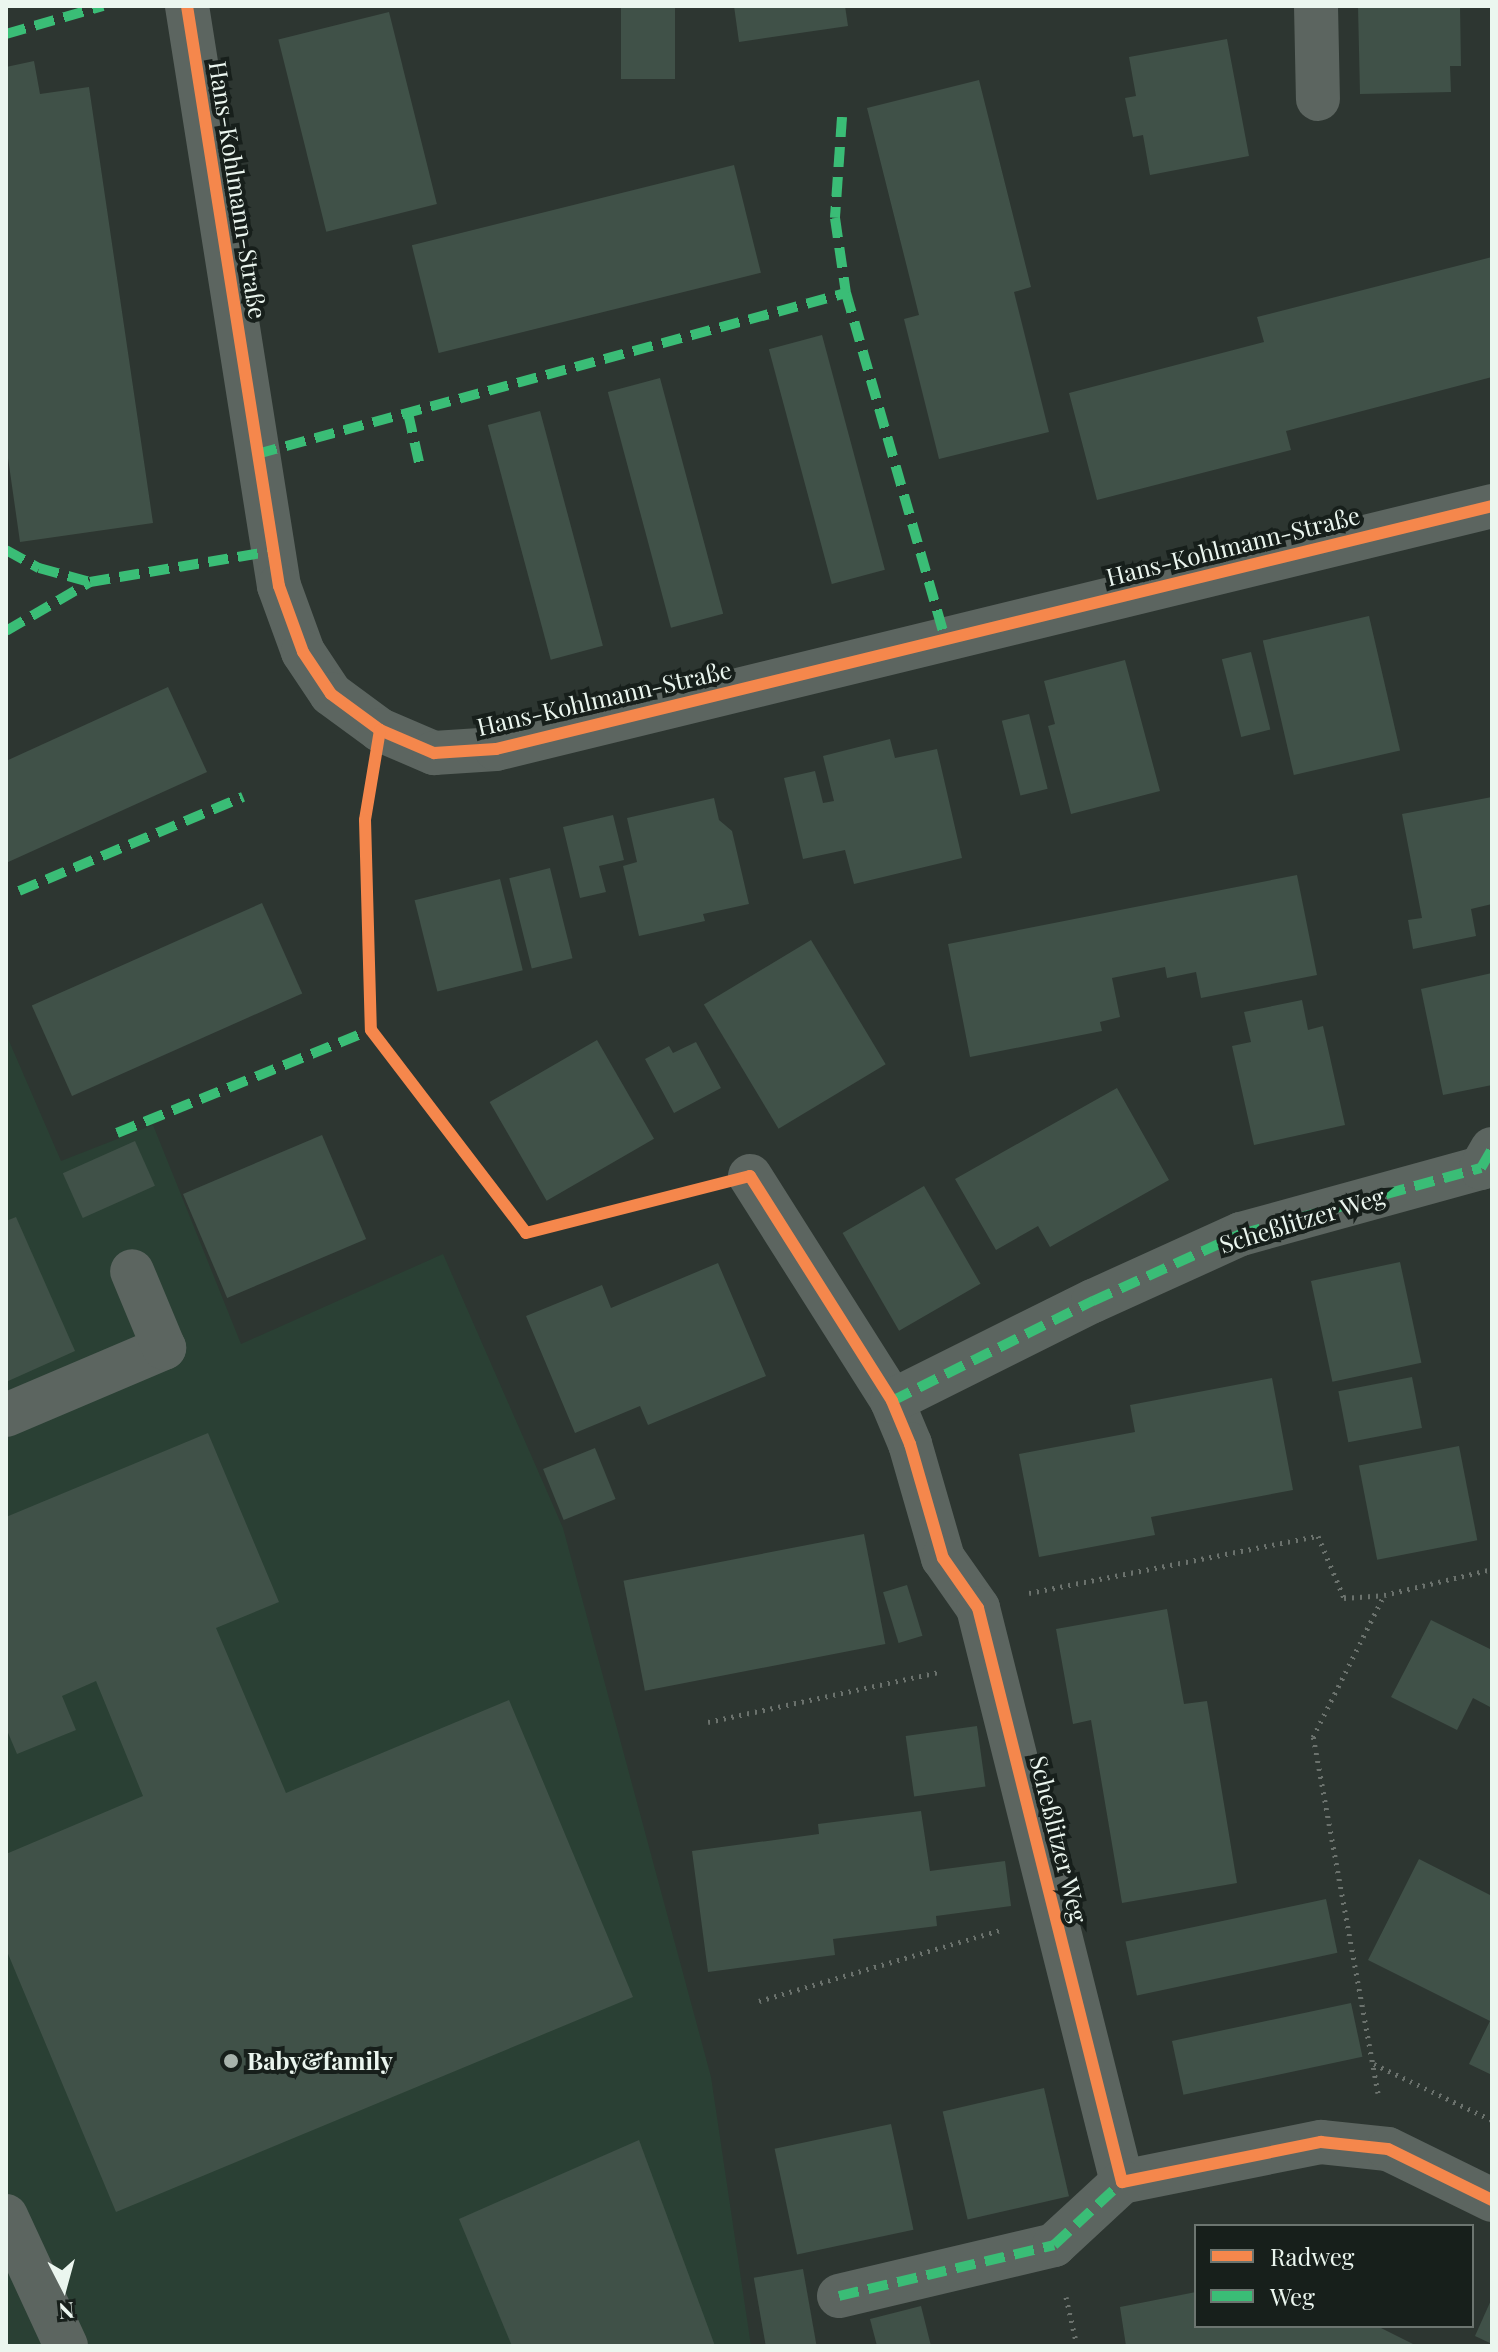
<!DOCTYPE html>
<meta charset="utf-8">
<style>
body{margin:0}
#map{position:relative;width:1498px;height:2352px;overflow:hidden;background:#2d3631;font-family:"Playfair Display",serif}
div>[style]{position:absolute}
[style*='--x']{left:calc(var(--x)*1px);top:calc(var(--y)*1px);width:calc(var(--w)*1px);rotate:calc(var(--a)*1deg)}
.built>*{inset:0;background:#2a4034}
.building>*{inset:0;background:#405148;transform-origin:0 0}
.path>*{height:5px;margin-top:-2.5px;transform-origin:0;background:repeating-linear-gradient(90deg,#6b726d 0 2px,transparent 0 8px)}
.minor>*{height:44px;margin:-22px;padding:0 22px;transform-origin:22px;border-radius:22px;background:#5c6560}
.quiet>*{height:10px;margin-top:-5px;transform-origin:0;background:repeating-linear-gradient(90deg,#3abd76 0 20px,transparent 0 30px)}
.cycleway>*{height:12px;margin:-6px;padding:0 6px;transform-origin:6px;border-radius:6px;background:#f5874c}
.dots>*{width:22px;height:22px;translate:-50% -50%;box-sizing:border-box;border:4px solid #171f1b;border-radius:50%}
span{translate:-50% -50%;white-space:nowrap;text-align:center;line-height:1.15;-webkit-text-stroke:8px #171f1b;paint-order:stroke}
.street-label{font-size:24px;color:#ebf6ef}
.poi-label{font-size:24px;color:#ebf6ef;font-weight:700}
.left{translate:0 -50%;text-align:left}
.frame{position:absolute;inset:0;border:8px solid #ebf6ef;pointer-events:none}
.legend{position:absolute;left:1194px;top:2224px;width:280px;height:104px;box-sizing:border-box;background:#171f1b;border:2px solid #6c7570;margin:0;padding:10px 14px;list-style:none;font-size:24px;color:#ebf6ef}
.legend li{display:flex;align-items:center;gap:16px;height:40px}
.legend b{width:40px;border:2px solid #6c7570}
.north{position:absolute;left:24px;top:2248px;width:80px;height:80px;-webkit-text-stroke:6px #171f1b;paint-order:stroke;rotate:174deg;font-size:22px;font-weight:700;line-height:32px;text-align:center;color:#ebf6ef}
.north::after{content:'';display:block;margin:auto;width:28px;height:36px;background:#ebf6ef;clip-path:polygon(50% 0,100% 100%,50% 72%,0 100%)}
</style>
<div id="map">
<div class="built">
<div style="clip-path:polygon(6px 1034px,61px 1161px,153px 1125px,241px 1344px,443px 1254px,563px 1528px,711px 2077px,751px 2346px,6px 2346px)"></div>
</div>
<div class="building">
<div style="left:621px;top:6px;width:54px;height:73px"></div>
<div style="clip-path:polygon(734px 6px,845px 6px,848px 26px,739px 42px)"></div>
<div style="clip-path:polygon(1358px 6px,1460px 6px,1461px 66px,1450px 66px,1451px 92px,1360px 94px)"></div>
<div style="left:389px;top:12px;width:198px;height:114px;rotate:76deg"></div>
<div style="clip-path:polygon(1227px 39px,1249px 156px,1150px 175px,1143px 135px,1133px 137px,1125px 98px,1136px 96px,1129px 57px)"></div>
<div style="clip-path:polygon(34px 61px,40px 94px,89px 87px,153px 523px,20px 542px,6px 444px,6px 67px)"></div>
<div style="clip-path:polygon(979px 80px,1031px 287px,1014px 292px,1049px 432px,939px 459px,904px 319px,919px 315px,867px 108px)"></div>
<div style="left:734px;top:165px;width:111px;height:332px;rotate:76deg"></div>
<div style="clip-path:polygon(1492px 257px,1492px 377px,1286px 431px,1291px 450px,1097px 500px,1069px 393px,1264px 342px,1257px 317px)"></div>
<div style="left:822px;top:335px;width:243px;height:55px;rotate:75deg"></div>
<div style="left:660px;top:378px;width:244px;height:54px;rotate:75deg"></div>
<div style="left:540px;top:411px;width:243px;height:54px;rotate:75deg"></div>
<div style="left:1369px;top:616px;width:138px;height:109px;rotate:77deg"></div>
<div style="left:1251px;top:652px;width:80px;height:30px;rotate:76deg"></div>
<div style="clip-path:polygon(1125px 660px,1160px 791px,1071px 814px,1048px 726px,1055px 724px,1044px 681px)"></div>
<div style="clip-path:polygon(168px 687px,207px 772px,6px 863px,6px 761px)"></div>
<div style="left:1029px;top:714px;width:77px;height:28px;rotate:76deg"></div>
<div style="clip-path:polygon(890px 739px,895px 758px,937px 749px,962px 858px,854px 884px,845px 850px,803px 859px,784px 778px,815px 771px,823px 803px,834px 801px,823px 756px)"></div>
<div style="clip-path:polygon(1492px 797px,1492px 904px,1471px 909px,1476px 936px,1413px 949px,1408px 920px,1422px 918px,1402px 814px)"></div>
<div style="clip-path:polygon(714px 798px,719px 820px,732px 831px,749px 904px,703px 914px,705px 921px,639px 936px,623px 866px,637px 862px,627px 818px)"></div>
<div style="clip-path:polygon(613px 815px,624px 860px,599px 866px,606px 892px,580px 898px,563px 827px)"></div>
<div style="left:550px;top:868px;width:93px;height:42px;rotate:76deg"></div>
<div style="clip-path:polygon(1297px 875px,1317px 975px,1201px 998px,1196px 972px,1167px 978px,1165px 967px,1112px 978px,1120px 1017px,1100px 1022px,1102px 1031px,970px 1057px,948px 944px)"></div>
<div style="left:500px;top:879px;width:94px;height:88px;rotate:76deg"></div>
<div style="left:262px;top:903px;width:99px;height:252px;rotate:66deg"></div>
<div style="left:811px;top:940px;width:145px;height:125px;rotate:59deg"></div>
<div style="clip-path:polygon(1492px 973px,1492px 1085px,1443px 1095px,1421px 989px)"></div>
<div style="clip-path:polygon(1302px 1000px,1308px 1030px,1323px 1026px,1345px 1125px,1254px 1145px,1232px 1046px,1251px 1042px,1244px 1012px)"></div>
<div style="left:597px;top:1040px;width:114px;height:124px;rotate:60deg"></div>
<div style="clip-path:polygon(696px 1042px,721px 1088px,674px 1113px,645px 1059px,669px 1046px,673px 1053px)"></div>
<div style="clip-path:polygon(1117px 1088px,1169px 1180px,1050px 1247px,1038px 1226px,996px 1250px,955px 1179px)"></div>
<div style="left:322px;top:1135px;width:113px;height:151px;rotate:67deg"></div>
<div style="left:135px;top:1141px;width:49px;height:79px;rotate:66deg"></div>
<div style="left:924px;top:1186px;width:113px;height:94px;rotate:60deg"></div>
<div style="clip-path:polygon(16px 1217px,75px 1351px,6px 1382px,6px 1221px)"></div>
<div style="left:1400px;top:1262px;width:103px;height:91px;rotate:78deg"></div>
<div style="clip-path:polygon(718px 1263px,766px 1376px,648px 1425px,640px 1406px,575px 1433px,526px 1316px,602px 1285px,611px 1308px)"></div>
<div style="left:1412px;top:1377px;width:52px;height:75px;rotate:79deg"></div>
<div style="clip-path:polygon(1272px 1378px,1293px 1490px,1151px 1517px,1155px 1535px,1039px 1557px,1019px 1454px,1135px 1432px,1130px 1405px)"></div>
<div style="clip-path:polygon(208px 1433px,279px 1602px,216px 1628px,286px 1793px,509px 1700px,633px 1997px,116px 2212px,6px 1949px,6px 1854px,143px 1796px,96px 1681px,62px 1696px,76px 1730px,17px 1754px,6px 1728px,6px 1517px)"></div>
<div style="left:1459px;top:1446px;width:96px;height:102px;rotate:79deg"></div>
<div style="left:595px;top:1448px;width:55px;height:56px;rotate:68deg"></div>
<div style="left:864px;top:1534px;width:112px;height:245px;rotate:79deg"></div>
<div style="left:907px;top:1585px;width:53px;height:25px;rotate:73deg"></div>
<div style="clip-path:polygon(1167px 1609px,1184px 1704px,1207px 1701px,1237px 1883px,1122px 1903px,1091px 1720px,1073px 1724px,1056px 1629px)"></div>
<div style="clip-path:polygon(1431px 1620px,1492px 1650px,1492px 1708px,1473px 1698px,1457px 1730px,1391px 1697px)"></div>
<div style="left:977px;top:1726px;width:61px;height:72px;rotate:82deg"></div>
<div style="clip-path:polygon(921px 1811px,930px 1871px,1005px 1861px,1011px 1906px,936px 1916px,937px 1926px,833px 1939px,835px 1955px,708px 1972px,692px 1851px,819px 1834px,818px 1824px)"></div>
<div style="clip-path:polygon(1419px 1859px,1492px 1896px,1492px 2075px,1469px 2064px,1490px 2021px,1368px 1960px)"></div>
<div style="left:1326px;top:1899px;width:55px;height:205px;rotate:78deg"></div>
<div style="left:1351px;top:2003px;width:55px;height:183px;rotate:78deg"></div>
<div style="left:1044px;top:2088px;width:111px;height:104px;rotate:77deg"></div>
<div style="left:891px;top:2124px;width:108px;height:119px;rotate:78deg"></div>
<div style="clip-path:polygon(639px 2140px,715px 2346px,512px 2346px,459px 2219px)"></div>
<div style="left:803px;top:2269px;width:78px;height:50px;rotate:80deg"></div>
<div style="clip-path:polygon(1196px 2292px,1196px 2326px,1377px 2326px,1417px 2346px,1126px 2346px,1120px 2307px)"></div>
<div style="clip-path:polygon(1492px 2298px,1492px 2344px,1475px 2336px)"></div>
<div style="clip-path:polygon(921px 2306px,931px 2346px,877px 2346px,870px 2319px)"></div>
</div>
<div class="path">
<div style="--x:1029;--y:1593;--w:295;--a:-11.2"></div>
<div style="--x:1318;--y:1536;--w:67;--a:67.2"></div>
<div style="--x:1344;--y:1598;--w:39;--a:-4"></div>
<div style="--x:708;--y:1722;--w:237;--a:-12.2"></div>
<div style="--x:759;--y:2001;--w:254;--a:-16.4"></div>
<div style="--x:1374;--y:2064;--w:131;--a:25.4"></div>
<div style="--x:1378;--y:2093;--w:362;--a:-100.3"></div>
<div style="--x:1313;--y:1737;--w:159;--a:-63.4"></div>
<div style="--x:1384;--y:1595;--w:111;--a:-13.5"></div>
<div style="--x:1066;--y:2297;--w:50;--a:77.3"></div>
</div>
<div class="minor">
<div style="--x:187;--y:6;--w:587;--a:80.99"></div>
<div style="--x:279;--y:586;--w:70;--a:70"></div>
<div style="--x:303;--y:652;--w:50;--a:56.3"></div>
<div style="--x:331;--y:694;--w:61;--a:36.3"></div>
<div style="--x:380;--y:730;--w:59;--a:23.1"></div>
<div style="--x:434;--y:753;--w:62;--a:-3.7"></div>
<div style="--x:496;--y:749;--w:1025;--a:-13.71"></div>
<div style="--x:1316;--y:6;--w:93;--a:88.8"></div>
<div style="--x:750;--y:1176;--w:266;--a:57.7"></div>
<div style="--x:892;--y:1401;--w:47;--a:67.3"></div>
<div style="--x:910;--y:1444;--w:119;--a:73.9"></div>
<div style="--x:943;--y:1558;--w:61;--a:55"></div>
<div style="--x:978;--y:1608;--w:592;--a:75.92"></div>
<div style="--x:1122;--y:2182;--w:203;--a:-11.4"></div>
<div style="--x:1321;--y:2142;--w:67;--a:6"></div>
<div style="--x:1388;--y:2149;--w:116;--a:26.1"></div>
<div style="--x:892;--y:1401;--w:225;--a:-26.5"></div>
<div style="--x:1093;--y:1301;--w:162;--a:-24.4"></div>
<div style="--x:1241;--y:1234;--w:249;--a:-15.4"></div>
<div style="--x:1481;--y:1168;--w:22;--a:-60"></div>
<div style="--x:6;--y:1415;--w:172;--a:-23"></div>
<div style="--x:164;--y:1348;--w:83;--a:-112.6"></div>
<div style="--x:6;--y:2216;--w:143;--a:65.2"></div>
<div style="--x:839;--y:2296;--w:221;--a:-13.3"></div>
<div style="--x:1054;--y:2245;--w:93;--a:-42.8"></div>
</div>
<div class="quiet">
<div style="--x:6;--y:34;--w:101;--a:-16.1"></div>
<div style="--x:842;--y:117;--w:101;--a:94"></div>
<div style="--x:835;--y:218;--w:76;--a:81.7"></div>
<div style="--x:846;--y:293;--w:359;--a:74"></div>
<div style="--x:408;--y:413;--w:59;--a:77.4"></div>
<div style="--x:257;--y:454;--w:611;--a:-15.29"></div>
<div style="--x:6;--y:550;--w:38;--a:29"></div>
<div style="--x:39;--y:568;--w:53;--a:15.4"></div>
<div style="--x:90;--y:582;--w:186;--a:-9.6"></div>
<div style="--x:6;--y:631;--w:97;--a:-30.3"></div>
<div style="--x:19;--y:891;--w:243;--a:-22.8"></div>
<div style="--x:117;--y:1133;--w:274;--a:-22.1"></div>
<div style="--x:892;--y:1401;--w:225;--a:-26.5"></div>
<div style="--x:1093;--y:1301;--w:162;--a:-24.4"></div>
<div style="--x:1241;--y:1234;--w:249;--a:-15.4"></div>
<div style="--x:1481;--y:1168;--w:22;--a:-60"></div>
<div style="--x:839;--y:2296;--w:221;--a:-13.3"></div>
<div style="--x:1054;--y:2245;--w:93;--a:-42.8"></div>
</div>
<div class="cycleway">
<div style="--x:187;--y:6;--w:587;--a:80.99"></div>
<div style="--x:279;--y:586;--w:70;--a:70"></div>
<div style="--x:303;--y:652;--w:50;--a:56.3"></div>
<div style="--x:331;--y:694;--w:61;--a:36.3"></div>
<div style="--x:380;--y:730;--w:59;--a:23.1"></div>
<div style="--x:434;--y:753;--w:62;--a:-3.7"></div>
<div style="--x:496;--y:749;--w:1025;--a:-13.71"></div>
<div style="--x:380;--y:730;--w:91;--a:99.5"></div>
<div style="--x:365;--y:820;--w:210;--a:88.4"></div>
<div style="--x:371;--y:1030;--w:255;--a:52.6"></div>
<div style="--x:526;--y:1233;--w:231;--a:-14.3"></div>
<div style="--x:750;--y:1176;--w:266;--a:57.7"></div>
<div style="--x:892;--y:1401;--w:47;--a:67.3"></div>
<div style="--x:910;--y:1444;--w:119;--a:73.9"></div>
<div style="--x:943;--y:1558;--w:61;--a:55"></div>
<div style="--x:978;--y:1608;--w:592;--a:75.92"></div>
<div style="--x:1122;--y:2182;--w:203;--a:-11.4"></div>
<div style="--x:1321;--y:2142;--w:67;--a:6"></div>
<div style="--x:1388;--y:2149;--w:116;--a:26.1"></div>
</div>
<div class="dots">
<div style="left:231px;top:2061px;background:#a8b3ac"></div>
</div>
<div class="street-label">
<span style="left:238px;top:190px;rotate:81deg">Hans-Kohlmann-Straße</span>
<span style="left:1233px;top:546px;rotate:-14deg">Hans-Kohlmann-Straße</span>
<span style="left:604px;top:698px;rotate:-13deg">Hans-Kohlmann-Straße</span>
<span style="left:1302px;top:1220px;rotate:-17deg">Scheßlitzer Weg</span>
<span style="left:1059px;top:1839px;rotate:76deg">Scheßlitzer Weg</span>
</div>
<div class="poi-label">
<span class="left" style="left:247px;top:2061px">Baby&amp;family</span>
</div>
<div class="frame"></div>
<ul class="legend">
<li><b style="height:10px;background:#f5874c"></b>Radweg</li>
<li><b style="height:10px;background:#3abd76"></b>Weg</li>
</ul>
<div class="north">N</div>
</div>
